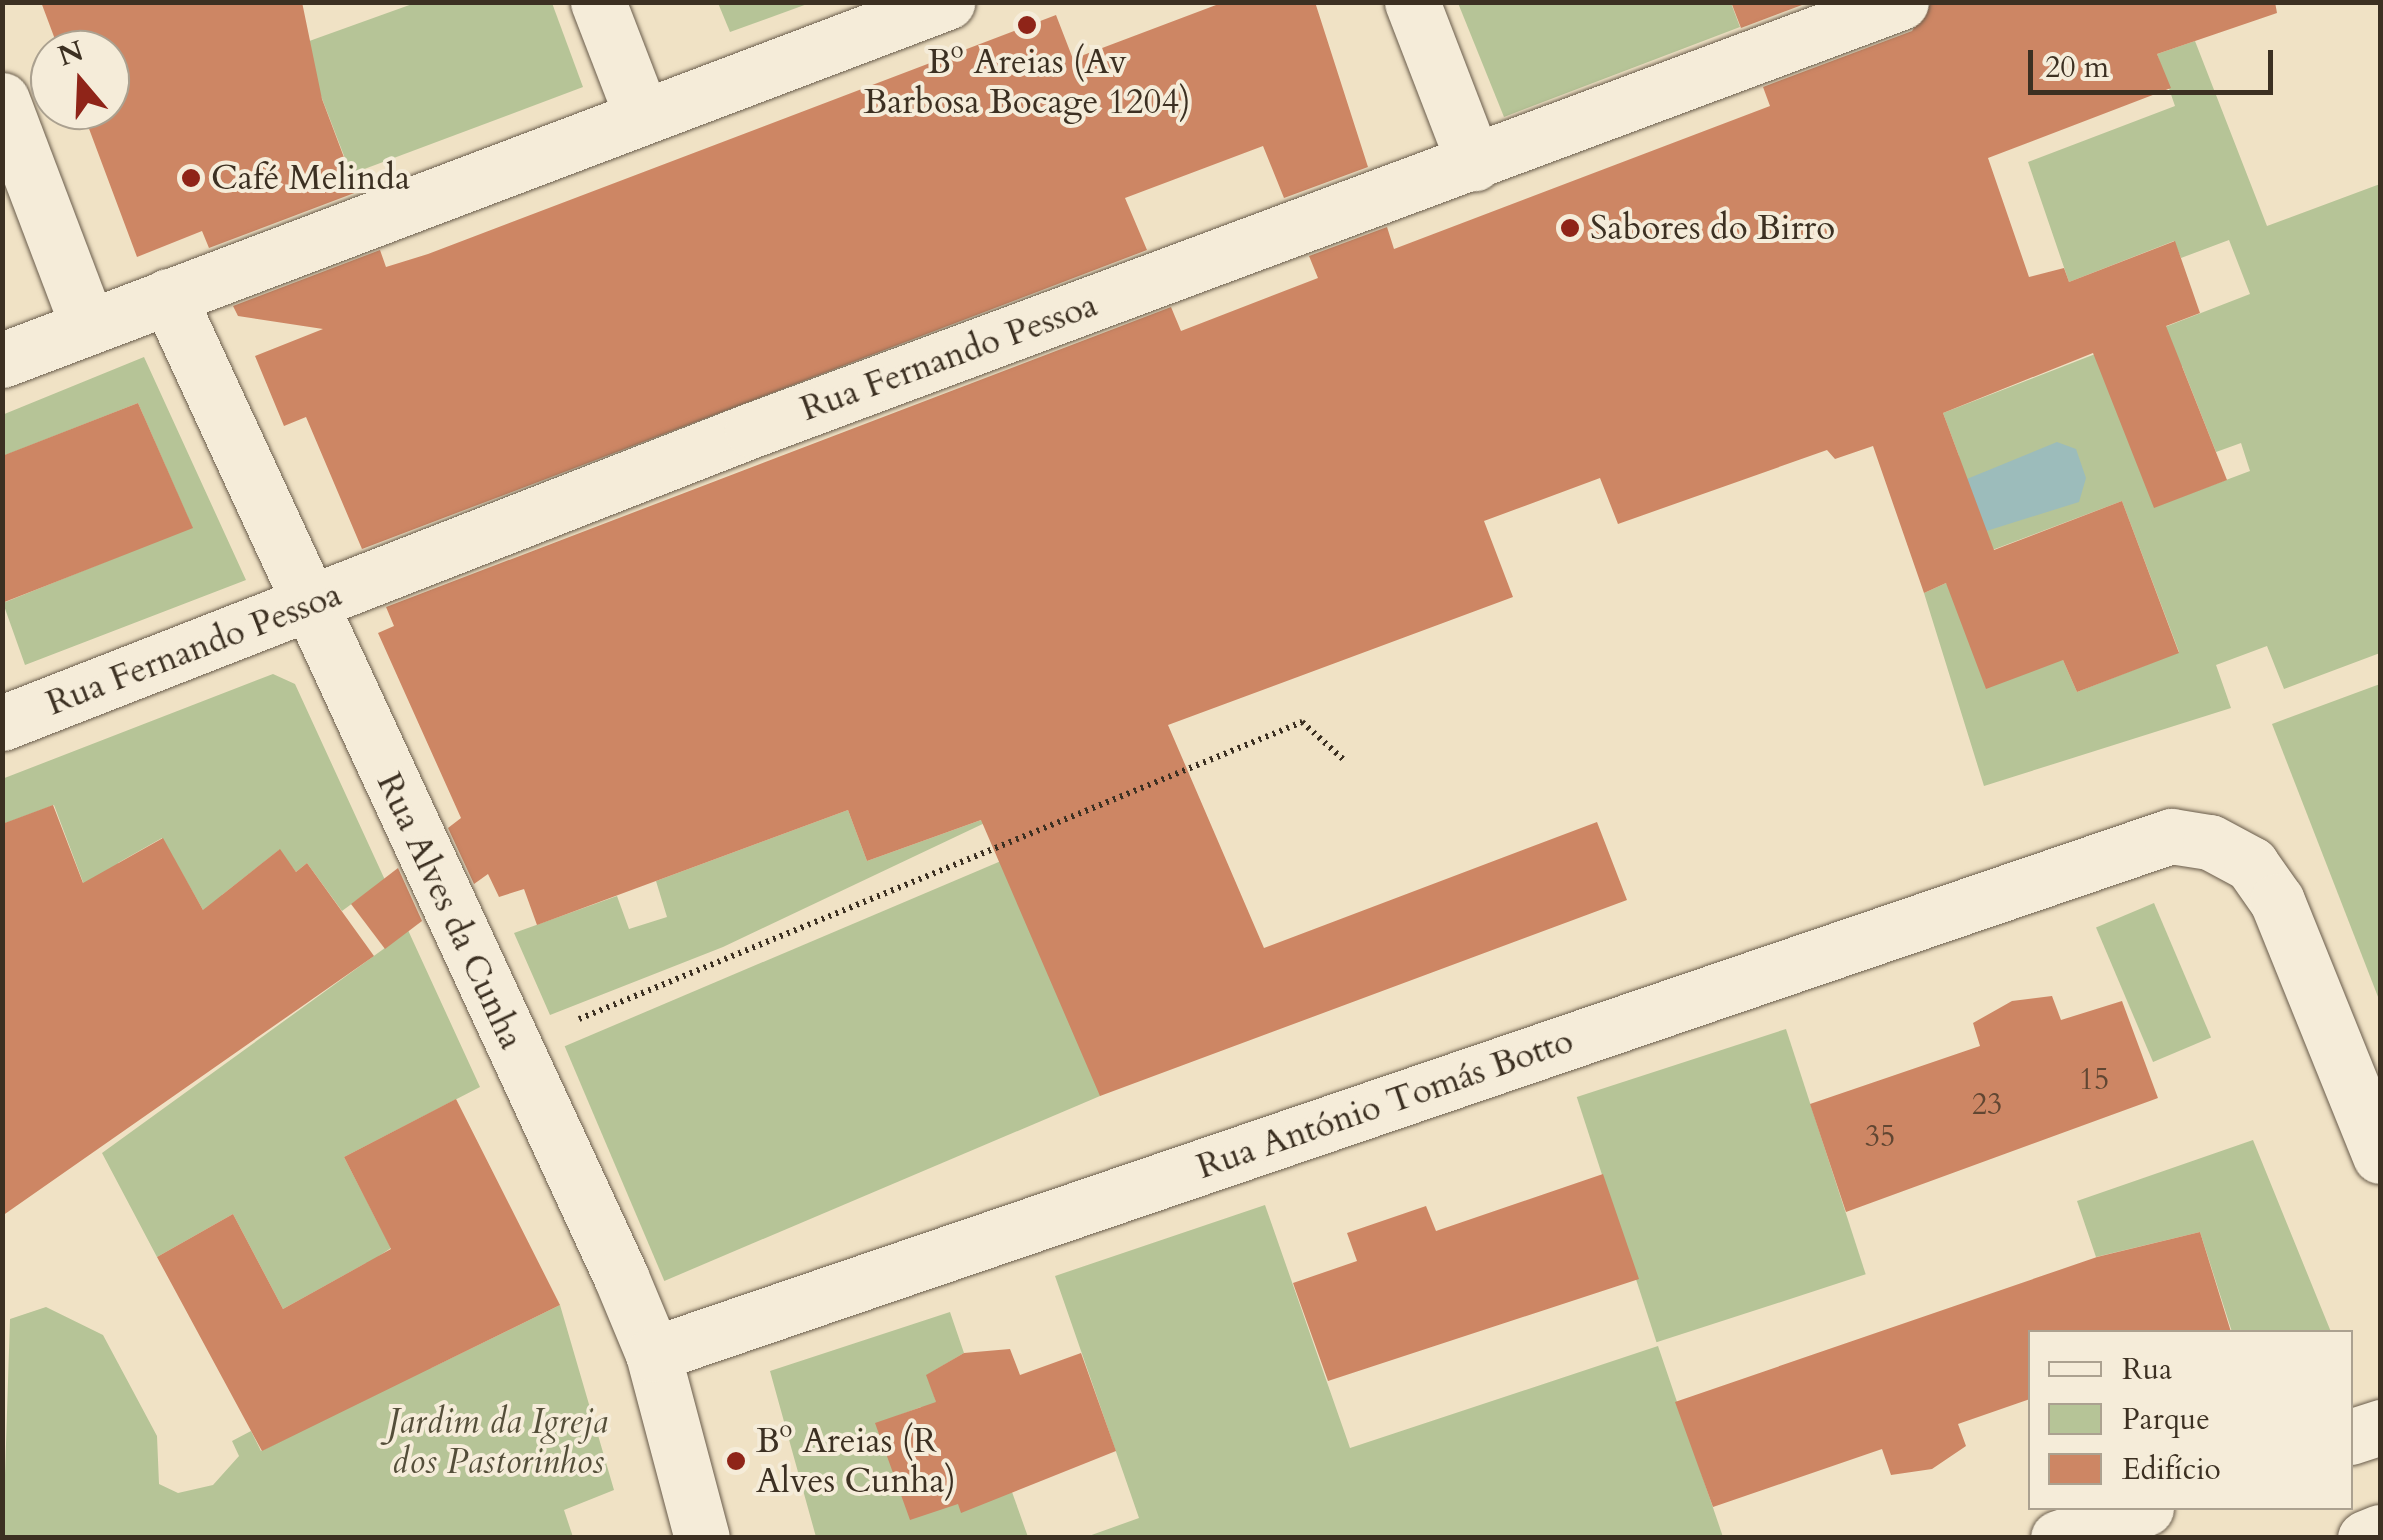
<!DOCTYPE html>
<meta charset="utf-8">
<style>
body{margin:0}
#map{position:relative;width:2383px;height:1540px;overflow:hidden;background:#f0e2c5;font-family:Cardo,serif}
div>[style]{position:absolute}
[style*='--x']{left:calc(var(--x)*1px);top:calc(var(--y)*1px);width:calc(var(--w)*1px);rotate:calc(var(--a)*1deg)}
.green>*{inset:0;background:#b6c497;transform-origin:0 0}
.water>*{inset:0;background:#9cbcbb}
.building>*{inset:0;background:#cd8664}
.path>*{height:6px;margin-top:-3px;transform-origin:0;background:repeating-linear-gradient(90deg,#3c3022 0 2.5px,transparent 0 7.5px)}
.roads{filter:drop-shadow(0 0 2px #695c4b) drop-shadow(0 0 2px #695c4b)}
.minor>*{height:55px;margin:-27.5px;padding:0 27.5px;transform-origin:27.5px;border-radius:27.5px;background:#f5ecd9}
.dots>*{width:28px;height:28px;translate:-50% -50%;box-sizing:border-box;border:5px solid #f5ecd9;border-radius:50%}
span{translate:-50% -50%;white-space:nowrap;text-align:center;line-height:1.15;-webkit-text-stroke:8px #f5ecd9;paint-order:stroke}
.number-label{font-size:30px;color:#604632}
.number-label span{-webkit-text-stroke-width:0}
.poi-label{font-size:35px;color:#3c3022}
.left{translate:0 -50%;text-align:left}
.street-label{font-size:35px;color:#3c3022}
.park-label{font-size:35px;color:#544e39;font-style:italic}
.frame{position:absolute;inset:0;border:5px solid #3c3022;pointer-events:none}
.legend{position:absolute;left:2028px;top:1330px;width:325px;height:180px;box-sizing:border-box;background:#f5ecd9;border:2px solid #aba190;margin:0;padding:12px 18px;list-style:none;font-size:30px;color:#3c3022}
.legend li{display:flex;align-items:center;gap:20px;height:50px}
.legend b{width:50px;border:2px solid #aba190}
.north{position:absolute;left:30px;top:30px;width:100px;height:100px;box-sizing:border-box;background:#f5ecd9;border:2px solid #aba190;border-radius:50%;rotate:341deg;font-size:28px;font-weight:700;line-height:40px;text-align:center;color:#3c3022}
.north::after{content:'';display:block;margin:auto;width:35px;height:45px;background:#8f2418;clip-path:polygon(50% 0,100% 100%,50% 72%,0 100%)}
.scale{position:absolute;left:2028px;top:50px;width:245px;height:45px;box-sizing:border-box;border:5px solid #3c3022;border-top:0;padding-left:12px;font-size:30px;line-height:35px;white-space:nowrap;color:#3c3022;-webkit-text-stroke:8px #f5ecd9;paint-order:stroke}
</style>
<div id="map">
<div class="green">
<div style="clip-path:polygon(415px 3px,552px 3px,583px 87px,351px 174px,301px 44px)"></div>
<div style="clip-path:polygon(718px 3px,810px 3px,730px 32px)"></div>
<div style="clip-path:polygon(1458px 3px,1731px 3px,1740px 27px,1504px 117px)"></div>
<div style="clip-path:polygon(evenodd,2195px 41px,2267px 226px,2380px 184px,2380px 653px,2284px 689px,2267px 646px,2216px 665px,2231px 708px,1984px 786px,1924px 593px,1946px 583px,2063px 660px,2077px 692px,2179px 652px,2122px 501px,1942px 569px,1959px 456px,1943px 413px,2250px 294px,2229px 240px,2181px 258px,2174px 241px,2069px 282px,2028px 162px,2175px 106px,2157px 54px,2195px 41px,2182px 366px,2216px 452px,2241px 443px,2250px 471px,2154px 507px,2182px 366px)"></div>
<div style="clip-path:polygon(144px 357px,246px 580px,25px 665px,3px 603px,192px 527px,138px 403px,3px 456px,2px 415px)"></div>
<div style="clip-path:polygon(273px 674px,295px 684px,480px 1087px,344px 1157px,391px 1248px,379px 1256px,431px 1368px,560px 1305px,614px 1490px,564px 1510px,573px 1537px,3px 1537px,10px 1319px,46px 1307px,103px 1335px,157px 1436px,159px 1484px,178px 1493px,213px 1485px,239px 1456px,232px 1441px,251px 1431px,261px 1451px,333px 1415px,366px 1263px,283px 1309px,233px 1214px,157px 1257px,102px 1153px,389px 945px,365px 894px,342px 911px,307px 863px,296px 872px,279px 850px,222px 895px,227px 952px,162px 838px,118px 863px,107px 946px,54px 805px,3px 824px,2px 779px)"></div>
<div style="clip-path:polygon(2380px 684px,2380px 1002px,2272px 724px)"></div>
<div style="clip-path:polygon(1023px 805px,723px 947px,550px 1015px,514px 933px,617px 896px,629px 929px,667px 917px,656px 881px,848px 810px,867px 861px)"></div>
<div style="left:1001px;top:861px;width:255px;height:474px;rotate:67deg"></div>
<div style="left:2154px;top:903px;width:146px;height:63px;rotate:67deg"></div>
<div style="left:1786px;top:1029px;width:258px;height:220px;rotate:72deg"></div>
<div style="clip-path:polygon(2253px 1140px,2331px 1332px,2232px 1332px,2200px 1232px,2096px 1257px,2077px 1201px)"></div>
<div style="clip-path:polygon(1265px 1205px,1350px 1448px,1658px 1346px,1723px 1537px,1086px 1537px,1139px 1518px,1055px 1276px)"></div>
<div style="clip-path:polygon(950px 1312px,964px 1353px,927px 1375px,942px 1419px,928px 1423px,921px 1407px,876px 1424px,958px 1504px,1012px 1492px,1028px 1537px,816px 1537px,770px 1371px)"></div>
</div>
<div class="water">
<div style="clip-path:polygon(2057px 442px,2076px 449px,2086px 478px,2079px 502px,1977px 534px,1962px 481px)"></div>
</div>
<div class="building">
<div style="clip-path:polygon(41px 2px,302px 2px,322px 99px,357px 192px,209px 248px,202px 231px,137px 257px,82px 110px,110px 110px,110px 50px,59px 50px)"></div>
<div style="clip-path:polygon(1224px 2px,1315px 2px,1368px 167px,1284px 198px,1263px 146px,1125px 198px,1147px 250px,362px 549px,306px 417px,284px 426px,255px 356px,323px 329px,238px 316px,233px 306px,380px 250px,386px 267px,428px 254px,1056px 15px,1073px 59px)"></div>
<div style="clip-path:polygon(1731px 2px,1810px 2px,1741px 28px)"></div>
<div style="clip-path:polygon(1932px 2px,2275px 2px,2277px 13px,2157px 54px,2171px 88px,1988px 158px,2029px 277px,2064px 268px,2069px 282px,2175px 241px,2200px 313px,2166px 326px,2227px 480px,2154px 508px,2093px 353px,1943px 413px,1994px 550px,2122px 501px,2179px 653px,2077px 692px,2063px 660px,1986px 689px,1946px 583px,1924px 593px,1873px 446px,1835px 459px,1827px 450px,1618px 524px,1600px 478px,1484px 521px,1513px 597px,1168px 725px,1264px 948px,1597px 822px,1627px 900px,1100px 1096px,981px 820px,867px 861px,848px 810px,537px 925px,524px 889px,499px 897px,488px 874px,474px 884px,448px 828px,461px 818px,378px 633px,394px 626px,386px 607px,1171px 307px,1181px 331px,1318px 278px,1309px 256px,1387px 227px,1394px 249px,1770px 106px,1763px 87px,1912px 31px)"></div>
<div style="clip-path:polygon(138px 403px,193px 528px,2px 603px,2px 456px)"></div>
<div style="clip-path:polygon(53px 805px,83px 883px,163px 838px,203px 910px,280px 849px,296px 872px,307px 863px,374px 956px,2px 1216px,2px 824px)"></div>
<div style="clip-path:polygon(398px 868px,422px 921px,385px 949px,351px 904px)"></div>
<div style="clip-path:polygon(2052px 996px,2061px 1020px,2122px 1001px,2158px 1098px,1846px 1212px,1810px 1104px,1980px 1046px,1973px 1023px,2012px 1001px)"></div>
<div style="clip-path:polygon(456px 1099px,560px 1305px,262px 1451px,157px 1257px,233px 1214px,283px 1309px,391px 1249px,344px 1157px)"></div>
<div style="clip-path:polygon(1603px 1174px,1639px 1279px,1328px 1381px,1293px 1283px,1357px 1261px,1347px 1233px,1426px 1206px,1436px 1231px)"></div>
<div style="clip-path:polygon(2200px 1232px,2231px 1332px,2030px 1332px,2030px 1399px,1958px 1424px,1966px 1446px,1932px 1469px,1891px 1475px,1882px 1449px,1713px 1507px,1675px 1402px,2097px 1257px)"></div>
<div style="clip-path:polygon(1010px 1349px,1020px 1375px,1081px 1353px,1116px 1451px,961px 1513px,958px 1504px,910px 1520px,875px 1423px,936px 1402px,926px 1375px,964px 1353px)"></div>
</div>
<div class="path">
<div style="--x:579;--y:1019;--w:782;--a:-22.33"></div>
<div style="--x:1302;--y:722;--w:57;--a:42.1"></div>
</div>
<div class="roads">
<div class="minor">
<div style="--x:598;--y:2;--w:122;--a:68.9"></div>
<div style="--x:1412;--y:2;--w:173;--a:68.9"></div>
<div style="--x:2;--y:100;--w:242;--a:69.2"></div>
<div style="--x:168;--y:296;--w:1081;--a:65.21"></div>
<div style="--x:621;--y:1277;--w:83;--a:67.4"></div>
<div style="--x:653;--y:1354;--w:190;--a:75.1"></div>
<div style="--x:2;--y:360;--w:1011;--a:-20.75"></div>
<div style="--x:2;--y:723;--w:805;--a:-21.34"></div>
<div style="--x:752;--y:430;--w:1226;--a:-20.43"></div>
<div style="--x:653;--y:1354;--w:1604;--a:-18.84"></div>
<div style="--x:2171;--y:836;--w:39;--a:9"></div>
<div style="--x:2210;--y:842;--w:47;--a:28.2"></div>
<div style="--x:2251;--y:864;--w:45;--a:54.9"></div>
<div style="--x:2277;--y:901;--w:275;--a:68"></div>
<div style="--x:2350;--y:1437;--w:32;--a:-18"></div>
<div style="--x:2058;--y:1538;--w:93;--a:-18.8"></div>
<div style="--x:2365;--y:1538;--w:16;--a:-22"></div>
</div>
</div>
<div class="dots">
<div style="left:1027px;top:25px;background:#8f2418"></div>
<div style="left:191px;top:178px;background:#8f2418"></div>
<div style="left:1570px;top:228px;background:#8f2418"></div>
<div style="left:736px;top:1461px;background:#8f2418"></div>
</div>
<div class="number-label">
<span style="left:2094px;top:1080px">15</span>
<span style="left:1987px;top:1105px">23</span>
<span style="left:1880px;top:1137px">35</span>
</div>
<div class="poi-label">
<span style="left:1027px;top:82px">Bº Areias (Av<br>Barbosa Bocage 1204)</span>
<span class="left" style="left:211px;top:178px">Café Melinda</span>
<span class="left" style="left:1590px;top:228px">Sabores do Birro</span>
<span class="left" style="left:756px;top:1461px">Bº Areias (R<br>Alves Cunha)</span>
</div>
<div class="street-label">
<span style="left:949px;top:357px;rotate:-20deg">Rua Fernando Pessoa</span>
<span style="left:194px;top:649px;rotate:-21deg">Rua Fernando Pessoa</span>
<span style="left:450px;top:911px;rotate:65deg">Rua Alves da Cunha</span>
<span style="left:1385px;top:1104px;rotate:-19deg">Rua António Tomás Botto</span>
</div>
<div class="park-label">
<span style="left:498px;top:1442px">Jardim da Igreja<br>dos Pastorinhos</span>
</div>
<div class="frame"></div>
<ul class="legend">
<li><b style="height:12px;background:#f5ecd9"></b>Rua</li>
<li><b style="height:28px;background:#b6c497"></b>Parque</li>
<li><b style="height:28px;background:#cd8664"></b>Edifício</li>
</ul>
<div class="north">N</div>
<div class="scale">20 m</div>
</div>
